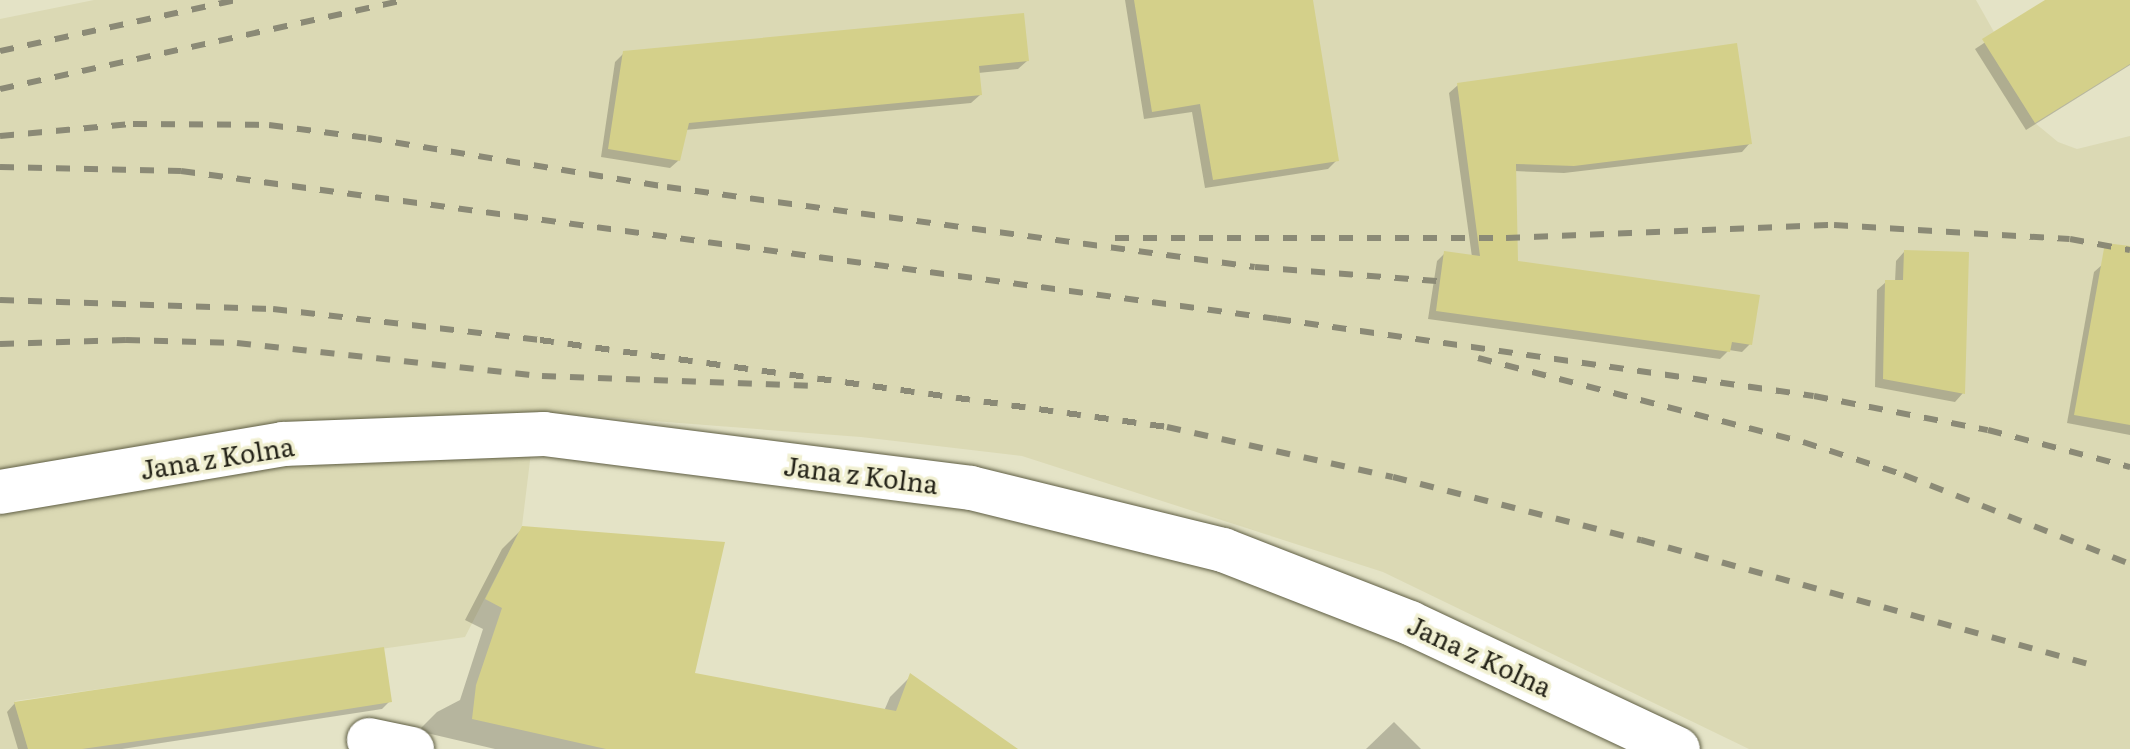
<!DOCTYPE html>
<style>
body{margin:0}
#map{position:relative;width:2130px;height:749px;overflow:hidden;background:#e4e3c6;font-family:Literata,serif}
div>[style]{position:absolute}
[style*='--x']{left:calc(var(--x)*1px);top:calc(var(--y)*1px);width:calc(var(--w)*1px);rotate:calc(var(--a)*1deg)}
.built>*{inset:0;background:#dbd9b4}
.shadow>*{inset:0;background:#0003}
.building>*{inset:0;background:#d4d08a}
.roads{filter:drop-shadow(0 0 2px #5f5e44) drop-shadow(0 0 2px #5f5e44)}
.street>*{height:44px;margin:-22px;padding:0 22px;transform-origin:22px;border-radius:22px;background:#fff}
.rail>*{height:6px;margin-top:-3px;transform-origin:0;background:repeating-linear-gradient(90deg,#8b8a76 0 14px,transparent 0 28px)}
span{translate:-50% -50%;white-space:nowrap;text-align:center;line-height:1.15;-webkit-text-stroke:7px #f1f0d2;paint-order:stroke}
.street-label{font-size:26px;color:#252419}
</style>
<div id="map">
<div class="built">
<div style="clip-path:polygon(94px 0,1976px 0,1994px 32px,1983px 40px,2035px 123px,2058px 142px,2077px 149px,2130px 136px,2130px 749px,1749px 749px,1383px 572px,1022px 456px,861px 437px,536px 412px,522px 526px,465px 637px,15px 701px,28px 749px,0 749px,0 19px)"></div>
</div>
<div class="shadow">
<div style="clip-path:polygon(1125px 0,1311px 0,1336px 161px,1328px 169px,1205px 188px,1192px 112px,1144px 119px)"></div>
<div style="clip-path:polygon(2049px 0,2130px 0,2130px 65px,2026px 130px,1975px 49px)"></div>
<div style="clip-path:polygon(624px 53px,1027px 61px,1018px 69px,978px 73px,980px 95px,971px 103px,685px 130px,679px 160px,670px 168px,601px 157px,615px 62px)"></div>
<div style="clip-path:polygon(1458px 85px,1750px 143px,1742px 152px,1564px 173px,1514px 171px,1516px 263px,1750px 344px,1742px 352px,1729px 350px,1720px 359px,1428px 319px,1437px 261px,1445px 253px,1472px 257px,1449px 93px)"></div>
<div style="clip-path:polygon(1904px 252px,1963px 393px,1955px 402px,1875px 387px,1877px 290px,1886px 282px,1895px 282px,1896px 261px)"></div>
<div style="clip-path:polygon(2103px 264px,2130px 269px,2130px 435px,2067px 423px,2094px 272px)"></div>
<div style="clip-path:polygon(523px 528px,693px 674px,884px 711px,890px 697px,911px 676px,1001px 749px,495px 749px,418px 731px,437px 712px,460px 700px,483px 629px,465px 620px,502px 549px)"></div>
<div style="clip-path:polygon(390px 701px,382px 709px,122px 749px,18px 749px,7px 712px,15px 703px)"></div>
<div style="clip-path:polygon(1394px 722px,1421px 749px,1366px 749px)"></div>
</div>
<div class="building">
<div style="clip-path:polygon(1134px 0,1313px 0,1339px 161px,1213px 180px,1200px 104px,1152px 112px)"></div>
<div style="clip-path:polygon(2045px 0,2130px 0,2130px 64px,2035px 123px,1982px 39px)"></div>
<div style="clip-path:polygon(1024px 13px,1029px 61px,979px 66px,982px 95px,689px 123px,680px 161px,608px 149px,623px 51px)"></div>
<div style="clip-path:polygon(1737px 43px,1752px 144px,1574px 166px,1516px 164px,1518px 261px,1760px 295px,1752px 345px,1732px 342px,1730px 352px,1436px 311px,1444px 251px,1480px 256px,1457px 83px)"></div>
<div style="clip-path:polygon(2105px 243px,2130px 246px,2130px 425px,2074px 415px)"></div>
<div style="clip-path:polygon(1904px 250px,1969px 252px,1965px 394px,1883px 379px,1885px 280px,1903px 280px)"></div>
<div style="clip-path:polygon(522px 526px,725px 542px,695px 673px,896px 711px,910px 673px,1018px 749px,606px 749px,472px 719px,476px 685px,502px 608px,485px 599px)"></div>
<div style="clip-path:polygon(384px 647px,392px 702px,215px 730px,82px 749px,28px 749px,14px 702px)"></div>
</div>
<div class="roads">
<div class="street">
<div style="--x:0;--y:492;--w:287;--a:-9.6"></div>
<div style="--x:283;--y:444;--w:261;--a:-2.2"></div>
<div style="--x:544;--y:434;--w:430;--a:7.2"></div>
<div style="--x:971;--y:488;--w:260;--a:13.8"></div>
<div style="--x:1223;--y:550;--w:201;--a:21.3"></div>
<div style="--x:1410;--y:623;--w:296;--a:25.2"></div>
<div style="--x:369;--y:740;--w:44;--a:11.8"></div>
</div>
</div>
<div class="rail">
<div style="--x:0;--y:51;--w:240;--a:-12.2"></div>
<div style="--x:0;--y:89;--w:415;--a:-12.4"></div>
<div style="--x:0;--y:136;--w:134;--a:-5.2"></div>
<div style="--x:133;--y:124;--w:136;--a:0.4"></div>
<div style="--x:269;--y:125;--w:100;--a:7.5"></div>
<div style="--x:368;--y:138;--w:303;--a:9.3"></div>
<div style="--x:667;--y:187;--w:593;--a:7.75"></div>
<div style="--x:1255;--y:267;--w:185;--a:4.4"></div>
<div style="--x:0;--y:167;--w:181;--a:1.3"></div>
<div style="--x:181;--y:171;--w:1106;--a:7.69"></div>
<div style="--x:1277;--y:319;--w:542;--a:8.16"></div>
<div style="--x:1814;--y:396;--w:177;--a:11.1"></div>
<div style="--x:1988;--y:430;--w:147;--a:14.6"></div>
<div style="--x:1115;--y:238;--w:391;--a:0"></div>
<div style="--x:1506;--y:238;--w:328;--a:-2.3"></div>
<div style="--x:1834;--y:225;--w:236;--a:3.4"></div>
<div style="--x:2070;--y:239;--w:61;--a:10.4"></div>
<div style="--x:0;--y:300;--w:273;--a:1.9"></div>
<div style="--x:273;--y:309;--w:269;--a:6.6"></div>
<div style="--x:540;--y:340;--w:633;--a:7.9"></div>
<div style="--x:1167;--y:427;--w:231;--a:12.5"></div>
<div style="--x:1393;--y:477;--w:256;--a:14.3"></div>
<div style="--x:1641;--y:540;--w:475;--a:15.5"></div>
<div style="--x:0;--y:344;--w:126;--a:-1.8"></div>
<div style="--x:126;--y:340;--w:111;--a:1.5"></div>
<div style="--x:237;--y:343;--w:307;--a:6.2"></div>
<div style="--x:542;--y:376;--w:268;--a:2.1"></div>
<div style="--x:1478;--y:358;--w:336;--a:14.5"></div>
<div style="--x:1803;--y:442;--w:106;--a:18.1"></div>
<div style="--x:1904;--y:475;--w:243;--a:21.5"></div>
</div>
<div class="street-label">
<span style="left:217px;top:457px;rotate:-9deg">Jana z Kolna</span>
<span style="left:861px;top:474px;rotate:7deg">Jana z Kolna</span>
<span style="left:1480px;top:655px;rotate:25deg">Jana z Kolna</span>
</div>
</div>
